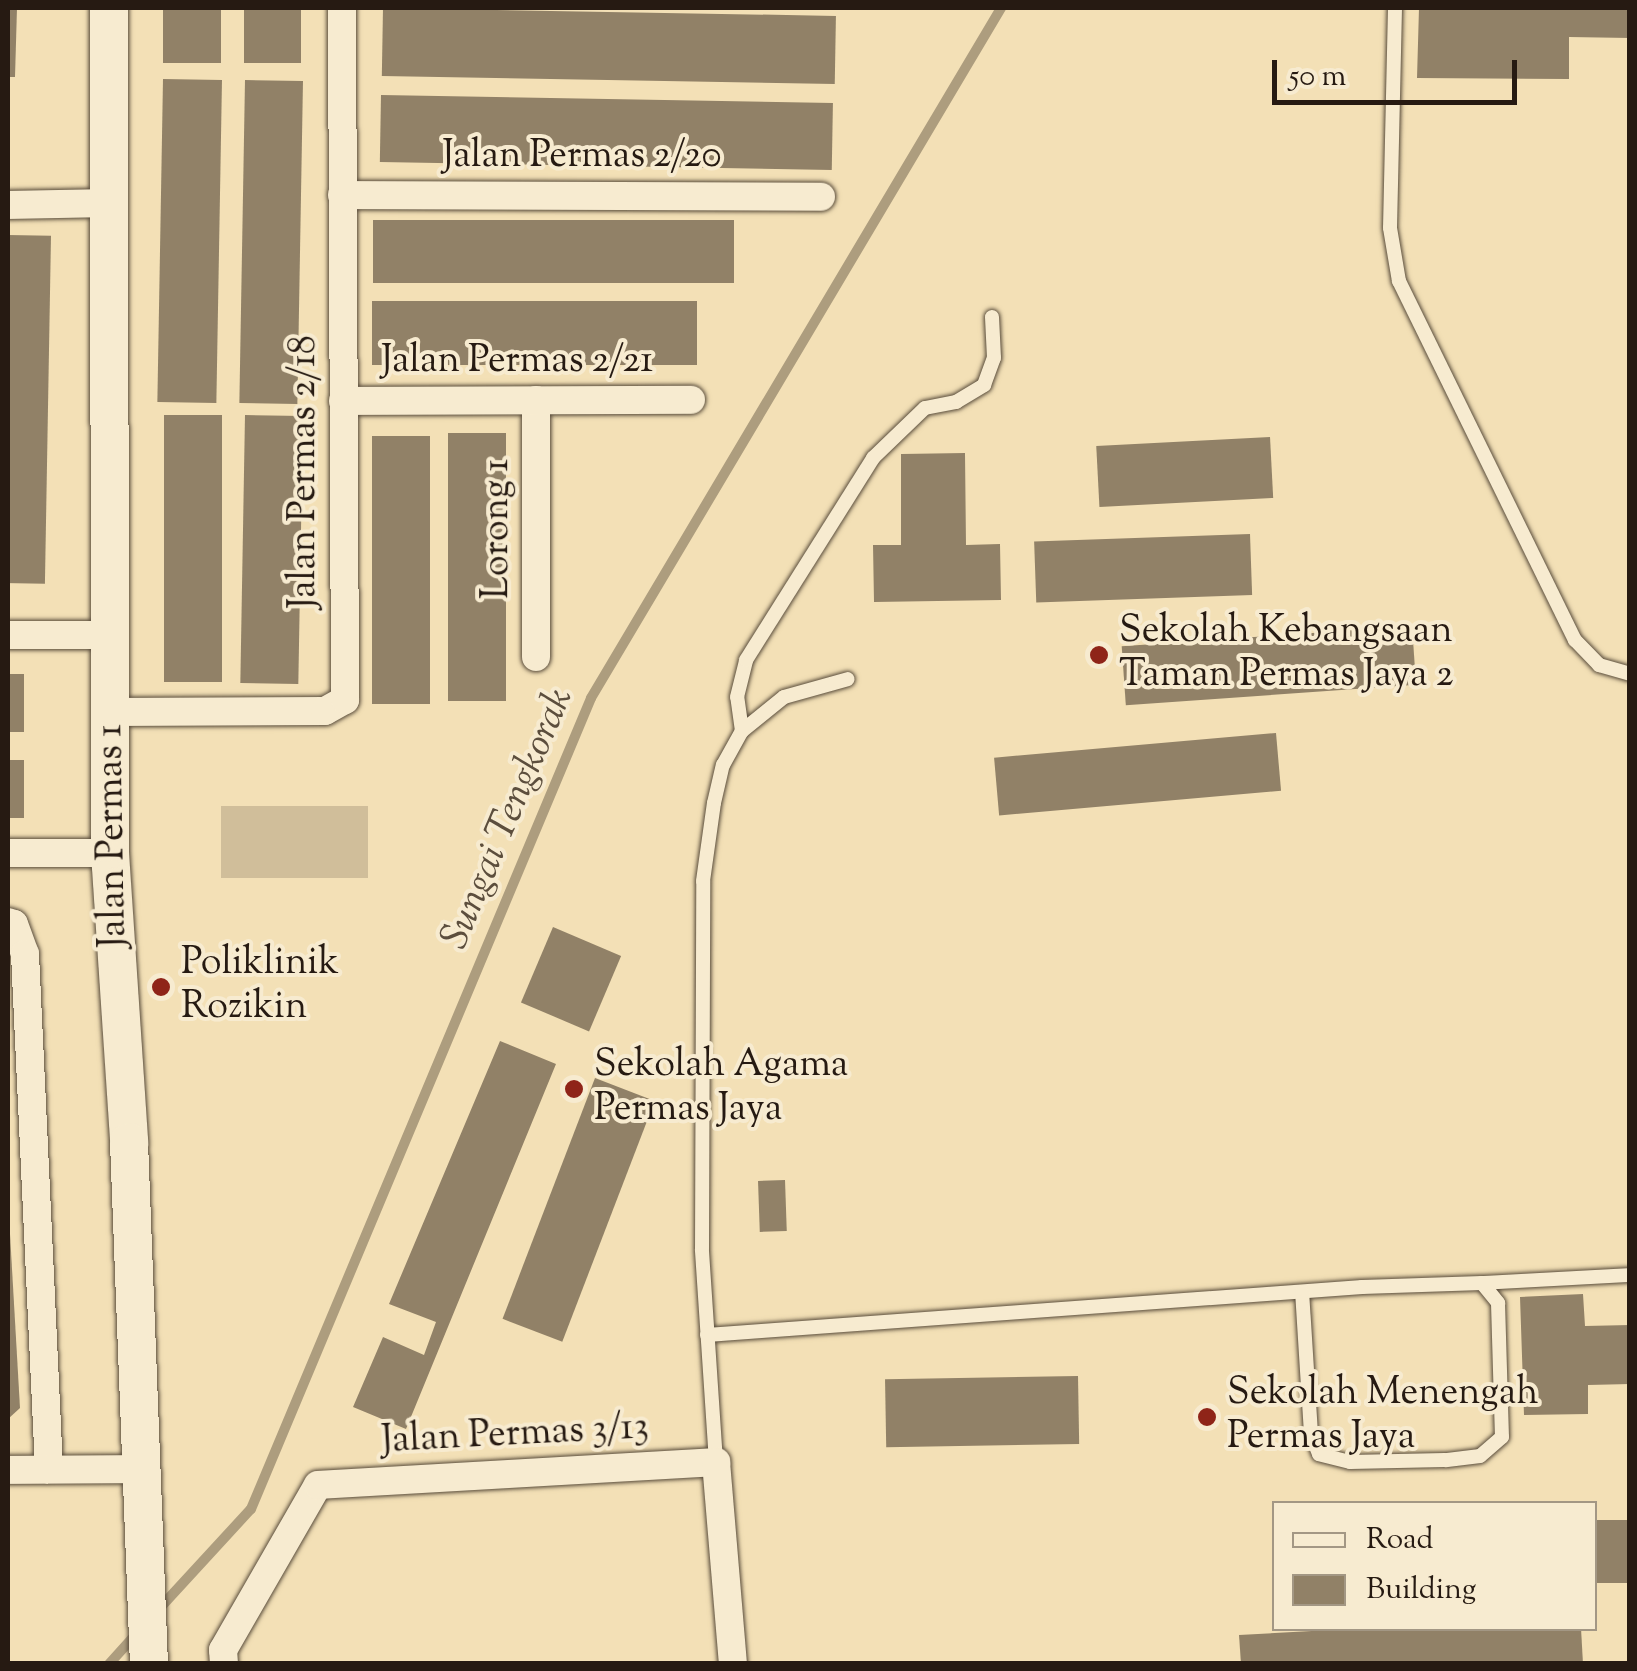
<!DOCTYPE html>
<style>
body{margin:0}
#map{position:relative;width:1637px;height:1671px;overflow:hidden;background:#f3e0b6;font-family:"Sorts Mill Goudy",serif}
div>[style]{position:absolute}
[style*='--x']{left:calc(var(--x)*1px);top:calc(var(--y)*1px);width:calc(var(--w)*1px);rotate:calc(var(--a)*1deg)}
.green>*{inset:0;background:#d0be9a;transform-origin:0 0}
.stream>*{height:10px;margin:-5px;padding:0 5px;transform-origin:5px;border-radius:5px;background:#ad9d7e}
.building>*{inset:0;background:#918167;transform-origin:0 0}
.roads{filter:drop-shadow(0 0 2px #594c3b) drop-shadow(0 0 2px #594c3b)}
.lane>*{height:14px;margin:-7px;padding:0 7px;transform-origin:7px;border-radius:7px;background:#f7ebd0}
.street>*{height:28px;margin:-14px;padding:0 14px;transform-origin:14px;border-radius:14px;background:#f7ebd0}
.secondary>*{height:38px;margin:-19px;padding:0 19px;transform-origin:19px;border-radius:19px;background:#f7ebd0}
.dots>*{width:28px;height:28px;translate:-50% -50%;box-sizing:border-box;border:5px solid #f7ebd0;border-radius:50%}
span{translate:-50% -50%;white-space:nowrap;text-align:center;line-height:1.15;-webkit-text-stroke:8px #f7ebd0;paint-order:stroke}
.street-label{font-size:38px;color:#261a12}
.poi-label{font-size:38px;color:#261a12}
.left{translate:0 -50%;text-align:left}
.water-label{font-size:40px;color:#5c4e3d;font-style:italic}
.frame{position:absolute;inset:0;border:10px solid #261a12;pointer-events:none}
.legend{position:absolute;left:1272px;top:1501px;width:325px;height:130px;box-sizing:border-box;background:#f7ebd0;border:2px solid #a39784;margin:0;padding:12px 18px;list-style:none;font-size:30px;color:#261a12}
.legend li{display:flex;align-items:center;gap:20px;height:50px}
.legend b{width:50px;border:2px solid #a39784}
.scale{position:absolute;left:1272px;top:60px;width:245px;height:45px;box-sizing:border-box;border:5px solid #261a12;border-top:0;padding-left:12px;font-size:30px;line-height:35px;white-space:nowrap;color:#261a12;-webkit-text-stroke:8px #f7ebd0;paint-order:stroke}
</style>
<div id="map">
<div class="green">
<div style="left:221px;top:806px;width:147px;height:72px"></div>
</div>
<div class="stream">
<div style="--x:158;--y:1610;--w:137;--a:-47.4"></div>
<div style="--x:251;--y:1509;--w:879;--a:-67.25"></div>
<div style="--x:591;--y:698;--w:803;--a:-59.28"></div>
<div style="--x:109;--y:1664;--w:42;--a:-47.9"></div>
</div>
<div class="building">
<div style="clip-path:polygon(8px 8px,17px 8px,15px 77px,8px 77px)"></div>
<div style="left:163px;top:8px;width:58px;height:55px"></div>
<div style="left:244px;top:8px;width:57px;height:55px"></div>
<div style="left:383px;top:8px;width:453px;height:68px;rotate:1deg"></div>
<div style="clip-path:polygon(1419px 8px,1630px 8px,1630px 38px,1569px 37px,1569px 79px,1417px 78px)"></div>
<div style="left:163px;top:79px;width:59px;height:323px;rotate:1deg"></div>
<div style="left:245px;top:80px;width:58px;height:323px;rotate:1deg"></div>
<div style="left:381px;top:95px;width:452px;height:67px;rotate:1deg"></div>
<div style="left:734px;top:220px;width:63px;height:361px;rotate:90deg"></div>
<div style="left:8px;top:235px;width:43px;height:348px;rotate:1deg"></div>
<div style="left:697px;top:301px;width:64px;height:325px;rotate:90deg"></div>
<div style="left:222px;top:415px;width:267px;height:58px;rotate:90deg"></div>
<div style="left:245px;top:415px;width:58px;height:268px;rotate:1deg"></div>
<div style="left:448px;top:433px;width:58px;height:268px"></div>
<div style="left:372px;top:436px;width:58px;height:268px"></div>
<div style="left:1270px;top:437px;width:61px;height:174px;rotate:87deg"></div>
<div style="clip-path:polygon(965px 453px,966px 545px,1000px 544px,1001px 600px,874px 602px,873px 545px,901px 545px,901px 454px)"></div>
<div style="left:1250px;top:534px;width:61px;height:216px;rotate:88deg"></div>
<div style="left:1412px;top:626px;width:59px;height:291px;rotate:86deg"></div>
<div style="left:8px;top:674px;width:16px;height:58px"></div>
<div style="left:1276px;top:733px;width:58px;height:283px;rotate:85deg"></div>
<div style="left:8px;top:760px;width:16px;height:58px"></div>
<div style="left:553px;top:927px;width:74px;height:82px;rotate:23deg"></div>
<div style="clip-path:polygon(500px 1041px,556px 1064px,406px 1429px,353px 1407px,383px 1337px,424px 1355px,436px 1322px,389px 1304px)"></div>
<div style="left:595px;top:1078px;width:64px;height:258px;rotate:21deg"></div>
<div style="left:785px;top:1180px;width:51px;height:27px;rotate:88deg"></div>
<div style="clip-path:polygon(8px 1199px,20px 1408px,8px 1419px)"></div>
<div style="clip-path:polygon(1583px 1294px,1585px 1326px,1630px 1325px,1630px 1384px,1588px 1385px,1588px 1414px,1524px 1415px,1520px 1297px)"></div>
<div style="left:1078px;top:1376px;width:68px;height:193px;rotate:89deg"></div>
<div style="left:1630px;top:1520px;width:63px;height:36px;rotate:90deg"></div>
<div style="clip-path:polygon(1367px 1628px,1581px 1628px,1583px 1664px,1241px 1664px,1239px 1635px)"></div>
</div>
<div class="roads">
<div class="lane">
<div style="--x:1395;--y:8;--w:220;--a:91.3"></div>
<div style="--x:1390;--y:228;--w:54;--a:80.4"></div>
<div style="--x:1399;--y:281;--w:400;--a:63.9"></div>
<div style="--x:1575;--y:640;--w:35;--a:46"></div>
<div style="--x:1599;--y:665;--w:32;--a:16"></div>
<div style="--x:742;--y:731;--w:34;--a:-98"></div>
<div style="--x:737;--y:697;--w:38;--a:-76"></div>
<div style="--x:746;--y:660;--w:239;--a:-57.8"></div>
<div style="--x:873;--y:458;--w:72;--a:-43.9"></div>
<div style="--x:925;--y:408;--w:32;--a:-11"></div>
<div style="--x:956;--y:402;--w:33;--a:-31"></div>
<div style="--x:984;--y:385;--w:29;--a:-70"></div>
<div style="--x:994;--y:358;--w:41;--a:-92.8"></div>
<div style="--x:1482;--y:1283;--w:148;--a:-3.1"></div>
<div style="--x:707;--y:1335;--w:657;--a:-4.19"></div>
<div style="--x:1362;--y:1287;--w:120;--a:-1.9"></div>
<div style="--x:1482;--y:1283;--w:26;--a:51"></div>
<div style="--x:1498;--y:1303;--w:134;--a:88.3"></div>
<div style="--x:1502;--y:1437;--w:29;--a:139"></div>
<div style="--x:1480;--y:1456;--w:35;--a:173"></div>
<div style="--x:1445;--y:1460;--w:95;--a:178.8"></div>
<div style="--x:1350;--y:1462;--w:32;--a:-166"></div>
<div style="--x:1319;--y:1454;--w:22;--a:-112"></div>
<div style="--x:1311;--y:1434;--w:142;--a:-93.6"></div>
<div style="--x:716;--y:1462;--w:213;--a:-93.8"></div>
<div style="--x:702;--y:1249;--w:368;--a:-89.8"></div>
<div style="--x:703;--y:881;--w:79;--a:-82"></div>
<div style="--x:714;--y:803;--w:39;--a:-77"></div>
<div style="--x:723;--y:765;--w:39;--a:-61"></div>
<div style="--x:742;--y:731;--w:54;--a:-39"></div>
<div style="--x:784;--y:697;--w:66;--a:-15.7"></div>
</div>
<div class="street">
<div style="--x:342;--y:195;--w:479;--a:0.2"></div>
<div style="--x:8;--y:205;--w:101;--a:-1.1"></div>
<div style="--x:536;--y:400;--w:257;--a:90"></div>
<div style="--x:343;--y:401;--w:348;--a:-0.2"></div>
<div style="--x:8;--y:635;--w:103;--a:0"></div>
<div style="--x:111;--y:712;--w:214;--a:-0.3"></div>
<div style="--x:325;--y:711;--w:23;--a:-29"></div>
<div style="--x:345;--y:700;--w:692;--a:-90.25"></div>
<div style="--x:8;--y:853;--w:102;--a:0"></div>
<div style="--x:8;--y:922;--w:6;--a:18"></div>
<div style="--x:14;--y:924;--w:32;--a:70"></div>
<div style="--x:25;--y:954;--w:516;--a:87.33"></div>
<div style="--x:8;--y:1470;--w:132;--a:-0.4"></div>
<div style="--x:224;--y:1664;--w:14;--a:-94"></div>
<div style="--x:223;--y:1650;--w:190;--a:-60.1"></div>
<div style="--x:318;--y:1485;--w:399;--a:-3.3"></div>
<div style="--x:716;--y:1462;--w:203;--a:85.2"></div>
</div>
<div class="secondary">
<div style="--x:109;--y:8;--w:845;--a:89.93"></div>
<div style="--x:110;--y:853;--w:290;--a:86.2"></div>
<div style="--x:129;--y:1142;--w:522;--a:87.81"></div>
</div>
</div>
<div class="dots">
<div style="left:1099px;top:655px;background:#8f2418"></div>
<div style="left:161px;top:987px;background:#8f2418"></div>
<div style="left:574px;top:1089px;background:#8f2418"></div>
<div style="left:1207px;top:1417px;background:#8f2418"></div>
</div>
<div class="street-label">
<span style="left:582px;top:158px">Jalan Permas 2/20</span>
<span style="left:517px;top:363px">Jalan Permas 2/21</span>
<span style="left:306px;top:472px;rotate:-90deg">Jalan Permas 2/18</span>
<span style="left:499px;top:529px;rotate:-90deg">Lorong 1</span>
<span style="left:114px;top:836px;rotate:-91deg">Jalan Permas 1</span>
<span style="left:515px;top:1436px;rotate:-3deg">Jalan Permas 3/13</span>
</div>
<div class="poi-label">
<span class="left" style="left:1119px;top:655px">Sekolah Kebangsaan<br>Taman Permas Jaya 2</span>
<span class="left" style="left:181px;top:987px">Poliklinik<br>Rozikin</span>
<span class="left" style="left:594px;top:1089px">Sekolah Agama<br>Permas Jaya</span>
<span class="left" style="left:1227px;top:1417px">Sekolah Menengah<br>Permas Jaya</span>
</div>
<div class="water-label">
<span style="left:509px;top:819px;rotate:-67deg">Sungai Tengkorak</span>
</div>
<div class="frame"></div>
<ul class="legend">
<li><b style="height:12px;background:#f7ebd0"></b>Road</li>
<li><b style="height:28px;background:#918167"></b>Building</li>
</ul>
<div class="scale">50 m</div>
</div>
